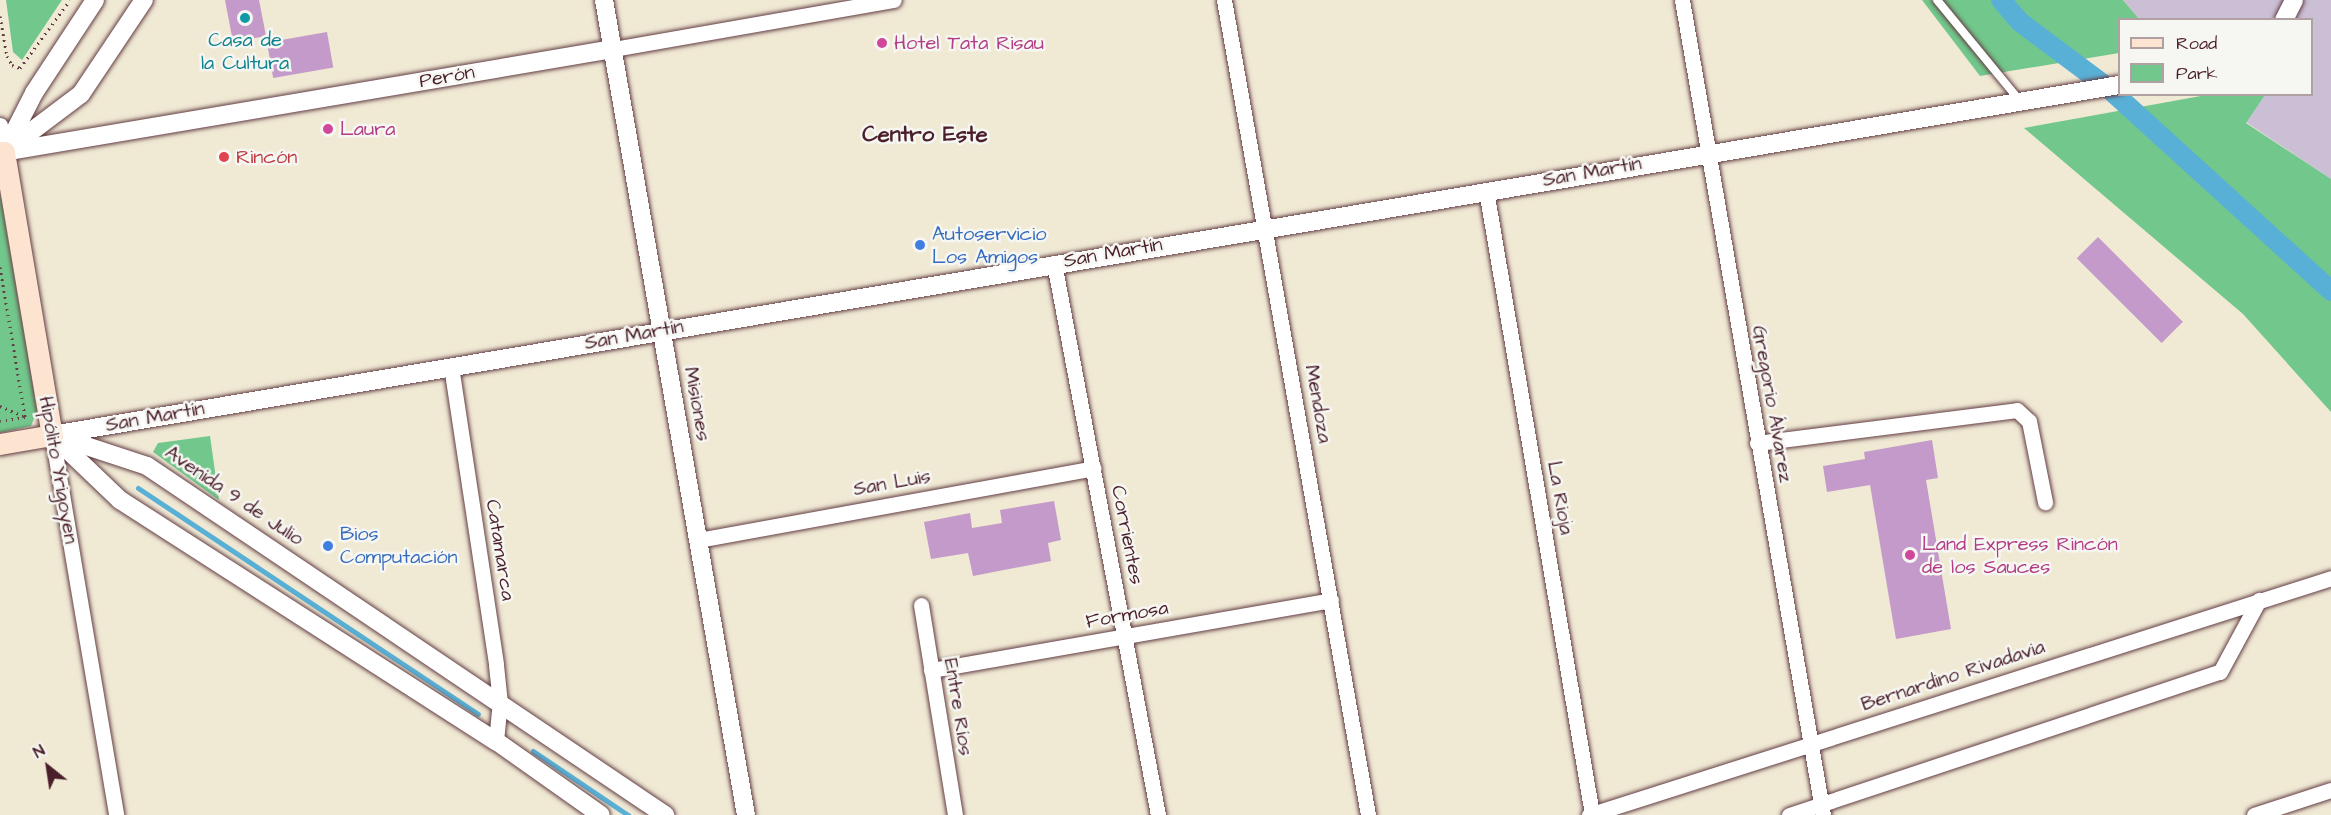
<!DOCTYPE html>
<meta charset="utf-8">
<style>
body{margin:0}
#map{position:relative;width:2331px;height:815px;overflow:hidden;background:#f0e9d4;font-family:"Architects Daughter",sans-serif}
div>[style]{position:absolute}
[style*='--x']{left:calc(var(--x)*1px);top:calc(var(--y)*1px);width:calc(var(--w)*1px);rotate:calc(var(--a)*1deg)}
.industrial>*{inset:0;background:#cbbfd5}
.green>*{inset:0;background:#72c88c}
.stream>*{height:5px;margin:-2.5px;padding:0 2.5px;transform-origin:2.5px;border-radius:2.5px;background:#59b0d6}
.canal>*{height:20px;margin:-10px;padding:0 10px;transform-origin:10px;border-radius:10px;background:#59b0d6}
.building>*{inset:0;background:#c39ac9;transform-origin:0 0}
.path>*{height:3px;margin-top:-1.5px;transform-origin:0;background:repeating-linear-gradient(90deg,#633d44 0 1.5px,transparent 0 6px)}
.roads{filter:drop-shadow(0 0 2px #633d44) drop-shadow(0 0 2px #633d44)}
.service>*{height:8px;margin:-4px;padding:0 4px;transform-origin:4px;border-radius:4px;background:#fff}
.minor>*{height:15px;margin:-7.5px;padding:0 7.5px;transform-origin:7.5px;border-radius:7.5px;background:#fff}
.tertiary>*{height:18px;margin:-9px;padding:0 9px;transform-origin:9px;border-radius:9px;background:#fff}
.secondary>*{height:21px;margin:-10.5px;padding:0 10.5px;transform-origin:10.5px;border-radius:10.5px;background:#fde4d0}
.dots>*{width:16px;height:16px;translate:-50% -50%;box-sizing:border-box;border:3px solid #f6f6f2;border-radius:50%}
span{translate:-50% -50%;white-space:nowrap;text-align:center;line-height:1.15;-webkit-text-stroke:5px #f6f6f2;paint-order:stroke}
.culture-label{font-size:20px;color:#0d838f}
.hotel-label{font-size:20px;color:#b23c85}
.left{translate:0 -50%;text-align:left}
.street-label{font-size:20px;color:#4a1f2b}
.health-label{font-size:20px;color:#be3a42}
.shop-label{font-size:20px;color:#366cbe}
.quarter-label{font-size:22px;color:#4a1f2b;font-weight:700}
.legend{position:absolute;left:2118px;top:18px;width:195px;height:78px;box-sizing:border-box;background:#f6f6f2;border:2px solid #b1a0a2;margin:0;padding:8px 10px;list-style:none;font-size:18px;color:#4a1f2b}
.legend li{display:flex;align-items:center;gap:12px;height:30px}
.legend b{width:30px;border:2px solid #b1a0a2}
.north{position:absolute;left:18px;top:737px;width:60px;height:60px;-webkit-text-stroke:4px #f6f6f2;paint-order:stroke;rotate:330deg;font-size:16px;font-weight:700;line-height:24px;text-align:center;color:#4a1f2b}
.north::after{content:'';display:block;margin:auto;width:21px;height:27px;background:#4a1f2b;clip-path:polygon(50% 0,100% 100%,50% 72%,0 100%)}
</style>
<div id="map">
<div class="industrial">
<div style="clip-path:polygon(2123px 0,2331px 0,2331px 179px,2246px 122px,2265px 95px,2312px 94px,2312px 20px,2139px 19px)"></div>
</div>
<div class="green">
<div style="clip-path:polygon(6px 0,62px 0,22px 60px,13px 52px)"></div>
<div style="clip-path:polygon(1922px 0,2123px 0,2139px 19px,2120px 20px,2119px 53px,1980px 76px)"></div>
<div style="clip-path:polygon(2212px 94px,2265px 95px,2246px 123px,2331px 179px,2331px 412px,2243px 314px,2024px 128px)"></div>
<div style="clip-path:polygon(0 193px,37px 411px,31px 426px,0 433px)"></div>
<div style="clip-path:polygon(210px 436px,219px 500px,153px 452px,158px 443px)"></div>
</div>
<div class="stream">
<div style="--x:138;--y:488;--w:408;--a:33.6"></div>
<div style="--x:533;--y:751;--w:115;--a:34"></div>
</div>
<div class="canal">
<div style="--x:2001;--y:0;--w:29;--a:49"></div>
<div style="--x:2020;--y:22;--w:109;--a:36.8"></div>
<div style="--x:2107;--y:87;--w:303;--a:42.3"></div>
</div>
<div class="building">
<div style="clip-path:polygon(225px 0,259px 0,266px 36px,233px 42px)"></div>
<div style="left:327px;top:32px;width:36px;height:61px;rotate:80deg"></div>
<div style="left:2098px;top:237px;width:120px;height:30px;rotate:45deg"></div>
<div style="clip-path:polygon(1932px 440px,1938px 478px,1926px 480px,1951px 629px,1896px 639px,1870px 485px,1827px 492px,1823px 466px,1865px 459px,1864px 452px)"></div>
<div style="clip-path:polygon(1054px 501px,1061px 540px,1048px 543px,1051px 561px,973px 576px,968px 553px,931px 559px,924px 522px,970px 513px,972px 528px,1002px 523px,1000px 510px)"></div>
</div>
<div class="path">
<div style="--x:0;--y:16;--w:41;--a:80.1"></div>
<div style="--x:7;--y:56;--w:10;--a:61"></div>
<div style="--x:12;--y:65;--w:9;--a:21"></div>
<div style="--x:20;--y:68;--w:84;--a:-53.7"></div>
<div style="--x:0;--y:267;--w:152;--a:80.5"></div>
<div style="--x:25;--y:417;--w:25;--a:171"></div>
<div style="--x:0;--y:406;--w:25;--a:23"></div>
</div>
<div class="roads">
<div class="service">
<div style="--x:1937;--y:0;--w:129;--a:50.6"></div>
</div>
<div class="minor">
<div style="--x:1224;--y:0;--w:828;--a:79.98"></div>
<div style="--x:1682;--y:0;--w:827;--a:80.18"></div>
<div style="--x:613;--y:49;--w:285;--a:-9.9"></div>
<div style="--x:0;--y:125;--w:27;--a:82"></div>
<div style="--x:1486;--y:190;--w:633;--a:80.36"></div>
<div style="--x:1054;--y:263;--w:562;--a:79.33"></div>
<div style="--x:451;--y:366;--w:302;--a:81.4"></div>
<div style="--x:496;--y:665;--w:36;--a:84"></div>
<div style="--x:500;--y:701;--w:40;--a:95.7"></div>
<div style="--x:52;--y:435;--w:385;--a:80.4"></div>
<div style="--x:1757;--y:443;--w:262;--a:-7.2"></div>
<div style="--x:2017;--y:410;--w:16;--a:43"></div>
<div style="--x:2029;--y:421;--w:83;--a:78.8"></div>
<div style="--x:698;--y:540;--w:402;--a:-10.3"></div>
<div style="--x:921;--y:605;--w:213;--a:80.8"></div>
<div style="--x:931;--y:670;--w:406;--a:-9.9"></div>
<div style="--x:1589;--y:815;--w:779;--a:-17.71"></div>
<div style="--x:1789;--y:815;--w:454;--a:-18.4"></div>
<div style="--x:2220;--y:672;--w:82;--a:-61.6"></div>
<div style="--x:2254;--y:815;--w:81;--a:-18"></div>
</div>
<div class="tertiary">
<div style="--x:604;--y:0;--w:827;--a:80.12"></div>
<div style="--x:2284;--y:20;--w:22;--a:-63"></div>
<div style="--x:8;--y:149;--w:91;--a:-37"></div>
<div style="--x:81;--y:94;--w:113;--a:-56.2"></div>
<div style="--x:5;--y:150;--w:64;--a:-63"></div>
<div style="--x:34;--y:93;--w:111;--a:-56.7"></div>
<div style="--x:4;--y:152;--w:618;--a:-9.6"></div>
<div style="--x:52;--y:435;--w:2097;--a:-9.61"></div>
<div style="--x:53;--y:436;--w:93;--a:43.7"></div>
<div style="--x:120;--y:500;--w:447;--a:32.7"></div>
<div style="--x:496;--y:741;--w:128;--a:35.2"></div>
<div style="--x:56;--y:436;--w:96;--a:18.2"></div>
<div style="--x:147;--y:466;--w:625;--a:33.97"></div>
</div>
<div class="secondary">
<div style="--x:0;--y:152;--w:4;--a:0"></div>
<div style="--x:4;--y:152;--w:287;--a:80.4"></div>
<div style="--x:52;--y:435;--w:53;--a:170.2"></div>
</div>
</div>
<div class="dots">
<div style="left:245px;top:18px;background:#0f9aa8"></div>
<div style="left:882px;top:43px;background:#d1479c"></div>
<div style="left:328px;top:129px;background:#d1479c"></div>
<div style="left:224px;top:157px;background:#e0444e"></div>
<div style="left:920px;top:245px;background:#3f7fe0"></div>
<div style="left:328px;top:546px;background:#3f7fe0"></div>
<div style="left:1910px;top:555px;background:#d1479c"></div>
</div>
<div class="culture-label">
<span style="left:245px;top:52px">Casa de<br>la Cultura</span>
</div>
<div class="hotel-label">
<span class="left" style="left:894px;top:43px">Hotel Tata Risau</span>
<span class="left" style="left:340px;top:129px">Laura</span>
<span class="left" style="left:1922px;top:556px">Land Express Rincón<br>de los Sauces</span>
</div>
<div class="street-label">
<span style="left:447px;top:77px;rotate:-10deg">Perón</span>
<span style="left:1592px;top:172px;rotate:-10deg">San Martín</span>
<span style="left:1113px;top:253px;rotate:-10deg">San Martín</span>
<span style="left:634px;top:335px;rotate:-10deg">San Martín</span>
<span style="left:697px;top:404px;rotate:80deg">Misiones</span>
<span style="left:1318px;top:404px;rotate:80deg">Mendoza</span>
<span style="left:1772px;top:404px;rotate:80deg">Gregorio Álvarez</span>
<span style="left:155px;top:417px;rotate:-10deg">San Martín</span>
<span style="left:58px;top:470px;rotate:80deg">Hipólito Yrigoyen</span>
<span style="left:892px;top:483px;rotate:-10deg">San Luis</span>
<span style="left:234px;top:496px;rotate:34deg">Avenida 9 de Julio</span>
<span style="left:1560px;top:498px;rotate:80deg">La Rioja</span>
<span style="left:1127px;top:535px;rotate:79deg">Corrientes</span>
<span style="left:500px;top:550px;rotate:81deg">Catamarca</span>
<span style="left:1127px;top:615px;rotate:-10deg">Formosa</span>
<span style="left:1953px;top:676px;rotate:-18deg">Bernardino Rivadavia</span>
<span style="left:958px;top:707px;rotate:81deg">Entre Ríos</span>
</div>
<div class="health-label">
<span class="left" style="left:236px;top:157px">Rincón</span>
</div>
<div class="shop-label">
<span class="left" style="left:932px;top:246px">Autoservicio<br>Los Amigos</span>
<span class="left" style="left:340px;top:546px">Bios<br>Computación</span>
</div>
<div class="quarter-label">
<span style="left:925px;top:135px">Centro Este</span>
</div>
<ul class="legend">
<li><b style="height:8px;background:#fde4d0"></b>Road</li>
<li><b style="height:16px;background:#72c88c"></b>Park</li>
</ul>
<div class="north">N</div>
</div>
